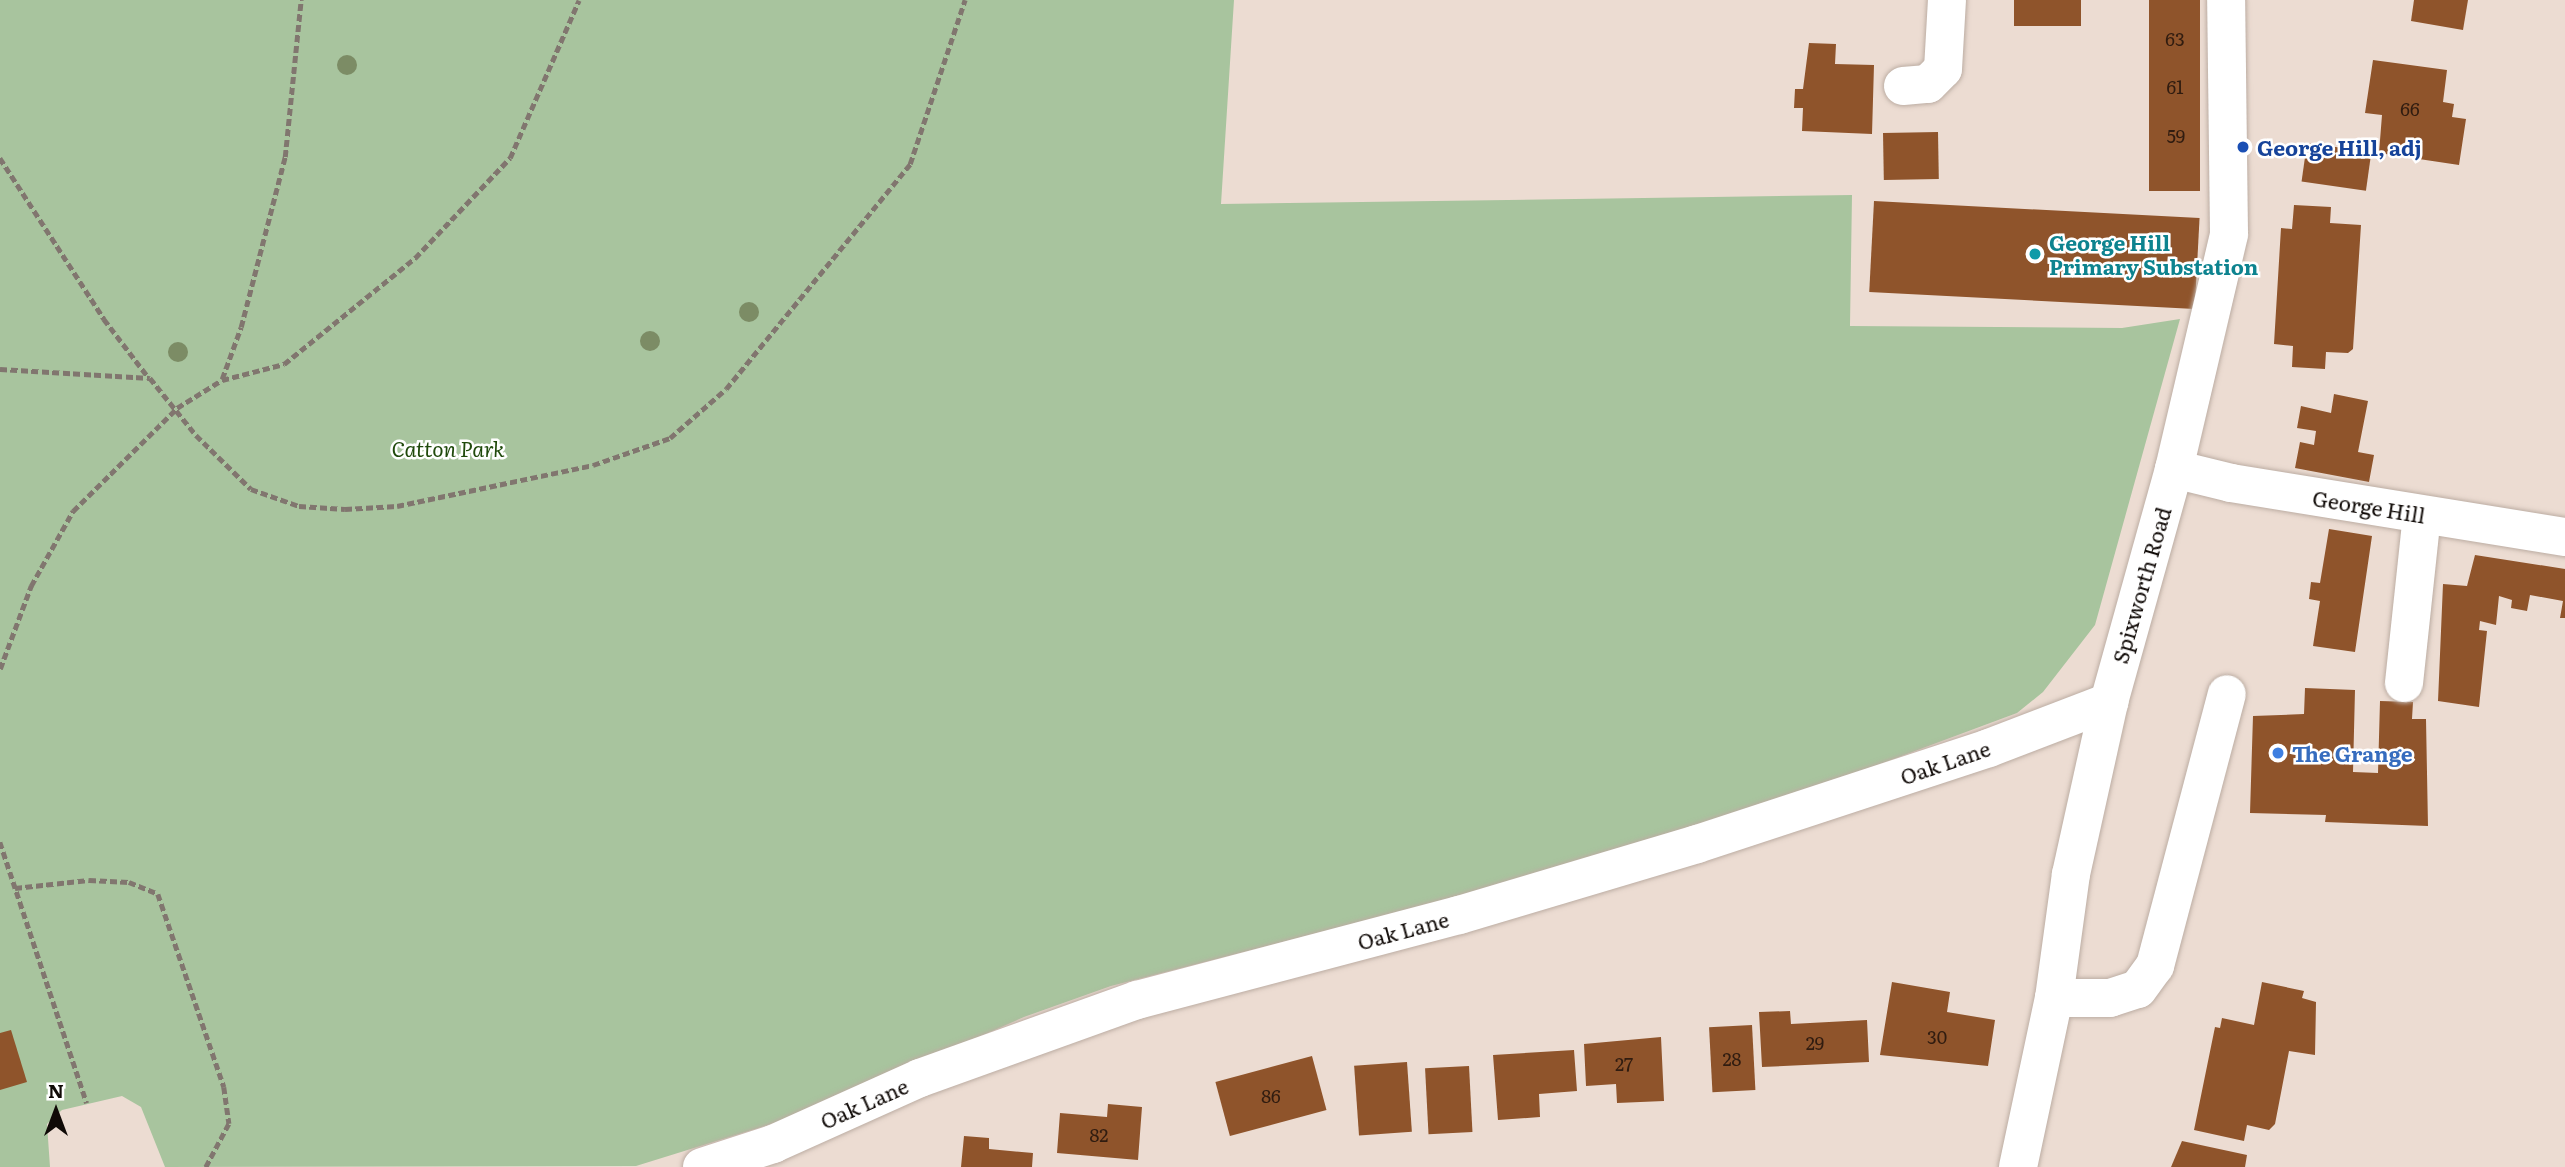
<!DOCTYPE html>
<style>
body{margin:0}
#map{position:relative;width:2565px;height:1167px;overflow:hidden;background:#ecdcd2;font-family:Literata,serif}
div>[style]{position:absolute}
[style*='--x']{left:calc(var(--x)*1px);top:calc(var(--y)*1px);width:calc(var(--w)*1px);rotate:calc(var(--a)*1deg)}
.green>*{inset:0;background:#a8c49e}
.building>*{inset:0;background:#8f542b;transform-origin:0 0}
.path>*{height:4.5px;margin-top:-2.25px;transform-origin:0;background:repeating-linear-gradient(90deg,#81766f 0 7px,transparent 0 10.5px)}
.roads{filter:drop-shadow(0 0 2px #bcada3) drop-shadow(0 0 2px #bcada3)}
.minor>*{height:38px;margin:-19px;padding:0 19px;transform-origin:19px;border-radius:19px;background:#fff}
.trees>*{width:20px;height:20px;margin:-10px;border-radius:50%;background:#7c8c65}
.dots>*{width:19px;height:19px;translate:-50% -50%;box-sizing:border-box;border:4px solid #fff;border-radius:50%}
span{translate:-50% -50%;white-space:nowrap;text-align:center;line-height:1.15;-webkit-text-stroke:5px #fff;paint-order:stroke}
.number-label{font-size:18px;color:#301c10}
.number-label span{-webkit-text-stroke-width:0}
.transit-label{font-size:21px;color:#164399;font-weight:700}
.left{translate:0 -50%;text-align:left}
.culture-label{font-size:21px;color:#0d838f;font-weight:700}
.park-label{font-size:21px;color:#204a0c;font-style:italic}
.street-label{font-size:21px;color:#100a07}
.shop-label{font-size:21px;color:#366cbe;font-weight:700}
.north{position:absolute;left:21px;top:1076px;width:70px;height:70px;-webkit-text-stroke:5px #fff;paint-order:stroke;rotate:0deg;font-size:19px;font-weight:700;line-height:28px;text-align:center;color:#100a07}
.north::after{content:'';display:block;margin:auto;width:24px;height:32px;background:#100a07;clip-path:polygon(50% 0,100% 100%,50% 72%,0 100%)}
</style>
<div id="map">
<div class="green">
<div style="clip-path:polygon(0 0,1234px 0,1221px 204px,1852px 195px,1850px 326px,2122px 328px,2180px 319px,2095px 625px,2043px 692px,2017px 713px,1813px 789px,1532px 878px,1111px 986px,1024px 1017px,800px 1115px,636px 1166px,165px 1167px,141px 1107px,122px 1096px,62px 1110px,47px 1124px,50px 1167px,0 1167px)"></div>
</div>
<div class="building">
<div style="left:2014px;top:0;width:67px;height:26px"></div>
<div style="left:2149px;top:0;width:51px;height:191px"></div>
<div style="clip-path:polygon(2414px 0,2468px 0,2463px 30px,2411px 21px)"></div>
<div style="clip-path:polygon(1809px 43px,1836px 44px,1835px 64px,1874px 65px,1872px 134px,1802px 131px,1803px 108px,1794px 108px,1795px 89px,1803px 89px)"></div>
<div style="clip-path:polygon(2373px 60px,2447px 70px,2443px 102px,2454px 104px,2452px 117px,2466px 119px,2459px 165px,2379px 153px,2382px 115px,2365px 113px)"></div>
<div style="left:1938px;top:132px;width:47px;height:55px;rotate:89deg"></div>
<div style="left:2307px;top:143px;width:65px;height:39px;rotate:8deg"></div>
<div style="left:1874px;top:201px;width:326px;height:91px;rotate:3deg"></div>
<div style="clip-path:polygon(2294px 205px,2331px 207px,2330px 223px,2361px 225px,2353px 349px,2348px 353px,2326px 352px,2325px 369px,2292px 367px,2293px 346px,2274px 344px,2281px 228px,2292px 229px)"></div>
<div style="clip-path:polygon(2334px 394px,2368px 401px,2358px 452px,2374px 455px,2369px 482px,2295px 468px,2300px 442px,2314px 445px,2316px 431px,2297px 428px,2301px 406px,2331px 413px)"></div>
<div style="clip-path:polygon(2329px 529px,2372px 536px,2355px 652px,2313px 646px,2320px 601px,2309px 599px,2311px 582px,2320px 583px)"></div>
<div style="clip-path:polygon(2475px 555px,2565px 569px,2565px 618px,2560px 618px,2563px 601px,2530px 595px,2527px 611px,2511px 608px,2512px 600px,2499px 596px,2496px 625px,2480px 621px,2479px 630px,2487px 631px,2479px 707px,2438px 701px,2443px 584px,2467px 586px)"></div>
<div style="clip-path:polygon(2305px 688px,2355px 690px,2353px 772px,2378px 773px,2380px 701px,2413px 702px,2412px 719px,2426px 719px,2428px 826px,2325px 822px,2326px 815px,2250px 813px,2253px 716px,2304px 714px)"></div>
<div style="clip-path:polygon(1892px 982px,1950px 992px,1947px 1012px,1995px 1020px,1988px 1066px,1880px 1055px)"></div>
<div style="clip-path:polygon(2262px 982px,2304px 991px,2302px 998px,2316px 1002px,2315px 1055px,2289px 1051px,2275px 1124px,2269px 1130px,2247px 1125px,2244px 1141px,2194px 1130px,2215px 1027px,2220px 1028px,2222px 1018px,2254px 1025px)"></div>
<div style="clip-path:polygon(1790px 1011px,1791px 1024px,1867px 1020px,1869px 1062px,1762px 1067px,1759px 1012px)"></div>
<div style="left:1752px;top:1025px;width:65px;height:43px;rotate:87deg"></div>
<div style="clip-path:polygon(11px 1030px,27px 1082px,0 1090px,0 1033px)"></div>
<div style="clip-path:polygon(1661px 1037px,1664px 1101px,1617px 1103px,1616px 1084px,1586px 1086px,1584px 1044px)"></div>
<div style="clip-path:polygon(1574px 1050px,1577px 1091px,1539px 1094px,1540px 1117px,1498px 1120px,1493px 1055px)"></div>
<div style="left:1312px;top:1056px;width:56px;height:100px;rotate:75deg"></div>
<div style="left:1407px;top:1062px;width:70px;height:53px;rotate:86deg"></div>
<div style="left:1469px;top:1066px;width:66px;height:44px;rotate:87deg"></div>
<div style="clip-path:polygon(1108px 1104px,1142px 1107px,1138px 1160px,1057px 1153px,1060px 1113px,1107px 1117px)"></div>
<div style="clip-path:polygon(964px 1136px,989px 1138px,989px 1149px,1033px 1153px,1032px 1167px,961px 1167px)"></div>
<div style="clip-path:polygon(2182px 1141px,2247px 1155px,2245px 1167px,2171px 1167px)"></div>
</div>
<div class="path">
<div style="--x:0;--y:158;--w:192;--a:57.1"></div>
<div style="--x:104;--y:319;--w:74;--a:52.7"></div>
<div style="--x:0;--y:369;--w:150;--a:3.4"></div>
<div style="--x:150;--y:378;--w:73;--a:51.1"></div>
<div style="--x:196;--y:435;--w:77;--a:44.5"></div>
<div style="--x:251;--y:489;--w:51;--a:19.5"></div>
<div style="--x:299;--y:506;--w:46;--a:3.7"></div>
<div style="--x:345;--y:509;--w:52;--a:-3.3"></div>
<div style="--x:397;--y:506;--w:200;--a:-11.8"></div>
<div style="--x:593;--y:465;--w:82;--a:-19.3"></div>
<div style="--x:670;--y:438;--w:74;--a:-41.2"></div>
<div style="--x:726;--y:389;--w:291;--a:-50.7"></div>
<div style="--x:910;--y:164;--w:173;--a:-71.5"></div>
<div style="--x:222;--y:379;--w:55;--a:-69.9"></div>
<div style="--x:241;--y:327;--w:176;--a:-75.5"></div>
<div style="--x:285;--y:157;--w:158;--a:-84.2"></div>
<div style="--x:0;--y:669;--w:89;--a:-69.5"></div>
<div style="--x:31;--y:586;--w:86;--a:-60.8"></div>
<div style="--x:73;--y:511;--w:146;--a:-44.7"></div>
<div style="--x:177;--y:408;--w:53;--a:-31.9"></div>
<div style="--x:222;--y:380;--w:64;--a:-14.5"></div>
<div style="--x:284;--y:364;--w:169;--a:-39"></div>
<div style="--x:415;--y:258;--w:138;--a:-46.5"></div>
<div style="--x:510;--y:158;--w:172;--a:-66.4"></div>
<div style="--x:0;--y:842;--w:275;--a:71.6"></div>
<div style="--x:15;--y:888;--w:74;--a:-6.2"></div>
<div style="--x:89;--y:880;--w:40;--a:2.9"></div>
<div style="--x:129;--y:882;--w:31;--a:22"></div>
<div style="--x:158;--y:894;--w:204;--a:71.1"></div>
<div style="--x:224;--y:1087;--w:37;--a:82"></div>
<div style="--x:229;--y:1124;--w:49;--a:118.1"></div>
</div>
<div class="roads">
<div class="minor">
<div style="--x:1903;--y:86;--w:25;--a:-5"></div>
<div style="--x:1928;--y:84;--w:21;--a:-45"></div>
<div style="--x:1943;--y:69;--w:69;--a:-86.7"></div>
<div style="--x:2174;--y:469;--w:59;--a:13.8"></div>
<div style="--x:2231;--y:483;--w:338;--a:9.2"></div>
<div style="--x:2404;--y:683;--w:169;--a:-83.9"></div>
<div style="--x:2054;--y:998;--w:56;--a:0"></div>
<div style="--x:2110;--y:998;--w:29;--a:-18"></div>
<div style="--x:2138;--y:989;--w:29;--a:-54"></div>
<div style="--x:2155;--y:966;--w:281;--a:-75.2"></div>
<div style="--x:702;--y:1167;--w:75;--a:-17.9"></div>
<div style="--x:773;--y:1144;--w:161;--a:-24.2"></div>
<div style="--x:920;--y:1078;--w:231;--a:-19.8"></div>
<div style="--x:1137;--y:1000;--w:333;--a:-14.8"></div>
<div style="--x:1459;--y:915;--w:248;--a:-16.6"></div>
<div style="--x:1697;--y:844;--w:307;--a:-18.2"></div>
<div style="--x:1989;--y:748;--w:129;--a:-21"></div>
<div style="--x:2018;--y:1167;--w:173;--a:-78"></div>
<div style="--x:2054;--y:998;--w:125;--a:-82.2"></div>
<div style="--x:2071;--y:874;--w:176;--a:-77.5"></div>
<div style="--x:2109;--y:702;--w:242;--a:-74.4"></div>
<div style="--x:2174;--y:469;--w:241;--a:-76.8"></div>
<div style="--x:2229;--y:234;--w:234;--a:-90.7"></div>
</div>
</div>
<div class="trees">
<div style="left:347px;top:65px"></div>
<div style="left:749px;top:312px"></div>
<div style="left:650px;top:341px"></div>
<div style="left:178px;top:352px"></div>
</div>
<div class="dots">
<div style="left:2243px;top:147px;background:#1a4fb4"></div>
<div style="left:2035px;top:254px;background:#0f9aa8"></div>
<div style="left:2278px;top:753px;background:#3f7fe0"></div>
</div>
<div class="number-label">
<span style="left:2175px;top:39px">63</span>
<span style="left:2175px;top:87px">61</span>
<span style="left:2410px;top:109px">66</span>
<span style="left:2176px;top:136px">59</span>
<span style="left:1937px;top:1037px">30</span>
<span style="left:1815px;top:1043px">29</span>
<span style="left:1732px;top:1059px">28</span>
<span style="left:1624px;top:1064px">27</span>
<span style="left:1271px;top:1096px">86</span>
<span style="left:1099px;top:1135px">82</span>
</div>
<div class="transit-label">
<span class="left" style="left:2257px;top:147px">George Hill, adj</span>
</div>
<div class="culture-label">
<span class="left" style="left:2049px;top:254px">George Hill<br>Primary Substation</span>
</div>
<div class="park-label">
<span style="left:448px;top:448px">Catton Park</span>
</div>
<div class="street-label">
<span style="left:2369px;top:506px;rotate:9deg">George Hill</span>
<span style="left:2141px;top:585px;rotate:-74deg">Spixworth Road</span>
<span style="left:1945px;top:762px;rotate:-19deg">Oak Lane</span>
<span style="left:1403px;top:930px;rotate:-15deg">Oak Lane</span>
<span style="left:864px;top:1103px;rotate:-24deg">Oak Lane</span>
</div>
<div class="shop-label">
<span class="left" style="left:2292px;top:753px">The Grange</span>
</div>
<div class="north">N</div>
</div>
